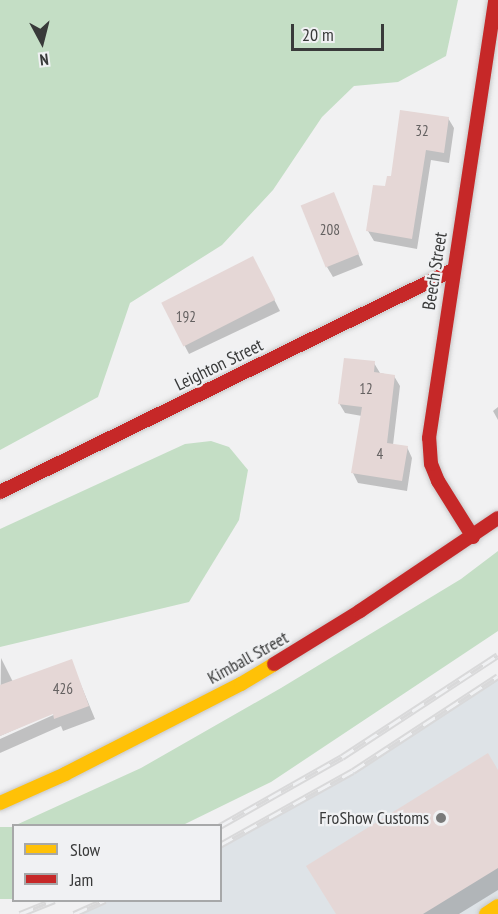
<!DOCTYPE html>
<style>
body{margin:0}
#map{position:relative;width:498px;height:914px;overflow:hidden;background:#f1f1f2;font-family:"PT Sans Narrow",sans-serif}
div>[style]{position:absolute}
[style*='--x']{left:calc(var(--x)*1px);top:calc(var(--y)*1px);width:calc(var(--w)*1px);rotate:calc(var(--a)*1deg)}
.built>*{inset:0;background:#dee3e7}
.green>*{inset:0;background:#c4dec5;transform-origin:0 0}
.shadow>*{inset:0;background:#0003}
.building>*{inset:0;background:#e5d7d6;transform-origin:0 0}
.roads{filter:drop-shadow(0 0 2px #c7c7c8) drop-shadow(0 0 2px #c7c7c8)}
.slow>*{height:14px;margin:-7px;padding:0 7px;transform-origin:7px;border-radius:7px;background:#ffc107}
.jam>*{height:14px;margin:-7px;padding:0 7px;transform-origin:7px;border-radius:7px;background:#c62828}
.rail>*{height:7px;margin-top:-3.5px;transform-origin:0;background:repeating-linear-gradient(90deg,#f0f1f3 0 14px,#d9d9da 0 28px);box-sizing:border-box;border-block:2px solid #d9d9da}
.dots>*{width:16px;height:16px;translate:-50% -50%;box-sizing:border-box;border:3px solid #f0f1f3;border-radius:50%}
span{translate:-50% -50%;white-space:nowrap;text-align:center;line-height:1.15;-webkit-text-stroke:4.5px #f0f1f3;paint-order:stroke}
.number-label{font-size:15px;color:#646161}
.number-label span{-webkit-text-stroke-width:0}
.street-label{font-size:18px;color:#393a3a}
.poi-label{font-size:18px;color:#393a3a}
.right{translate:-100% -50%;text-align:right}
.legend{position:absolute;left:12px;top:824px;width:210px;height:78px;box-sizing:border-box;background:#f0f1f3;border:2px solid #a7a8a9;margin:0;padding:8px 10px;list-style:none;font-size:18px;color:#393a3a}
.legend li{display:flex;align-items:center;gap:12px;height:30px}
.legend b{width:30px;border:2px solid #a7a8a9}
.north{position:absolute;left:12px;top:12px;width:60px;height:60px;-webkit-text-stroke:4px #f0f1f3;paint-order:stroke;rotate:173deg;font-size:16px;font-weight:700;line-height:24px;text-align:center;color:#393a3a}
.north::after{content:'';display:block;margin:auto;width:21px;height:27px;background:#393a3a;clip-path:polygon(50% 0,100% 100%,50% 72%,0 100%)}
.scale{position:absolute;left:291px;top:24px;width:93px;height:27px;box-sizing:border-box;border:3px solid #393a3a;border-top:0;padding-left:8px;font-size:18px;line-height:21px;white-space:nowrap;color:#393a3a;-webkit-text-stroke:4px #f0f1f3;paint-order:stroke}
</style>
<div id="map">
<div class="built">
<div style="clip-path:polygon(498px 676px,498px 914px,74px 914px,105px 901px,220px 900px,221px 845px,353px 771px)"></div>
</div>
<div class="green">
<div style="clip-path:polygon(0 0,458px 0,446px 56px,398px 82px,354px 86px,322px 117px,273px 190px,222px 245px,130px 303px,98px 397px,0 450px)"></div>
<div style="clip-path:polygon(211px 441px,229px 447px,248px 470px,239px 520px,189px 602px,0 647px,0 529px,185px 444px)"></div>
<div style="clip-path:polygon(498px 551px,498px 631px,271px 782px,183px 825px,16px 825px,141px 768px,281px 688px,461px 579px)"></div>
<div style="left:13px;top:827px;width:72px;height:14px;rotate:90deg"></div>
</div>
<div class="shadow">
<div style="clip-path:polygon(448px 118px,454px 128px,449px 163px,431px 160px,417px 249px,374px 241px,368px 231px,392px 178px)"></div>
<div style="clip-path:polygon(336px 202px,363px 265px,333px 277px,327px 267px)"></div>
<div style="clip-path:polygon(258px 268px,280px 311px,189px 354px,163px 304px)"></div>
<div style="clip-path:polygon(374px 363px,380px 373px,394px 376px,400px 386px,393px 445px,407px 447px,412px 458px,407px 491px,358px 483px,353px 473px,362px 416px,345px 413px,339px 403px)"></div>
<div style="clip-path:polygon(498px 407px,498px 420px,493px 411px)"></div>
<div style="clip-path:polygon(1px 658px,13px 682px,71px 661px,95px 719px,63px 731px,61px 726px,0 753px,0 739px,60px 712px,59px 710px,0 736px)"></div>
<div style="clip-path:polygon(498px 773px,498px 890px,459px 914px,337px 914px)"></div>
</div>
<div class="building">
<div style="clip-path:polygon(400px 110px,449px 117px,444px 153px,426px 150px,412px 239px,366px 231px,373px 185px,385px 186px,387px 176px,391px 176px)"></div>
<div style="left:334px;top:192px;width:67px;height:36px;rotate:68deg"></div>
<div style="left:253px;top:256px;width:49px;height:103px;rotate:63deg"></div>
<div style="clip-path:polygon(344px 358px,375px 361px,374px 372px,395px 375px,387px 443px,408px 446px,402px 481px,351px 473px,362px 407px,338px 404px)"></div>
<div style="clip-path:polygon(72px 659px,89px 706px,54px 719px,53px 714px,0 736px,0 685px)"></div>
<div style="clip-path:polygon(488px 753px,498px 770px,498px 868px,423px 914px,336px 914px,306px 866px)"></div>
</div>
<div class="roads">
<div class="slow">
<div style="--x:0;--y:803;--w:71;--a:-24"></div>
<div style="--x:65;--y:774;--w:198;--a:-27.1"></div>
<div style="--x:241;--y:684;--w:39;--a:-31"></div>
<div style="--x:486;--y:914;--w:14;--a:-34"></div>
</div>
<div class="jam">
<div style="--x:0;--y:492;--w:504;--a:-26.11"></div>
<div style="--x:473;--y:537;--w:66;--a:-122"></div>
<div style="--x:438;--y:481;--w:18;--a:-112"></div>
<div style="--x:431;--y:464;--w:26;--a:-94"></div>
<div style="--x:429;--y:438;--w:443;--a:-81.4"></div>
<div style="--x:274;--y:664;--w:101;--a:-31.6"></div>
<div style="--x:360;--y:611;--w:166;--a:-34"></div>
</div>
</div>
<div class="rail">
<div style="--x:220;--y:826;--w:140;--a:-29.5"></div>
<div style="--x:342;--y:757;--w:186;--a:-33.2"></div>
<div style="--x:220;--y:845;--w:152;--a:-29.1"></div>
<div style="--x:353;--y:771;--w:173;--a:-33.2"></div>
<div style="--x:20;--y:914;--w:37;--a:-22"></div>
<div style="--x:74;--y:914;--w:34;--a:-24"></div>
</div>
<div class="dots">
<div style="left:441px;top:818px;background:#797a7a"></div>
</div>
<div class="number-label">
<span style="left:422px;top:131px">32</span>
<span style="left:330px;top:230px">208</span>
<span style="left:186px;top:317px">192</span>
<span style="left:366px;top:389px">12</span>
<span style="left:380px;top:454px">4</span>
<span style="left:63px;top:689px">426</span>
</div>
<div class="street-label">
<span style="left:435px;top:271px;rotate:-81deg">Beech Street</span>
<span style="left:219px;top:365px;rotate:-26deg">Leighton Street</span>
<span style="left:248px;top:658px;rotate:-29deg">Kimball Street</span>
</div>
<div class="poi-label">
<span class="right" style="left:429px;top:818px">FroShow Customs</span>
</div>
<ul class="legend">
<li><b style="height:8px;background:#ffc107"></b>Slow</li>
<li><b style="height:8px;background:#c62828"></b>Jam</li>
</ul>
<div class="north">N</div>
<div class="scale">20 m</div>
</div>
